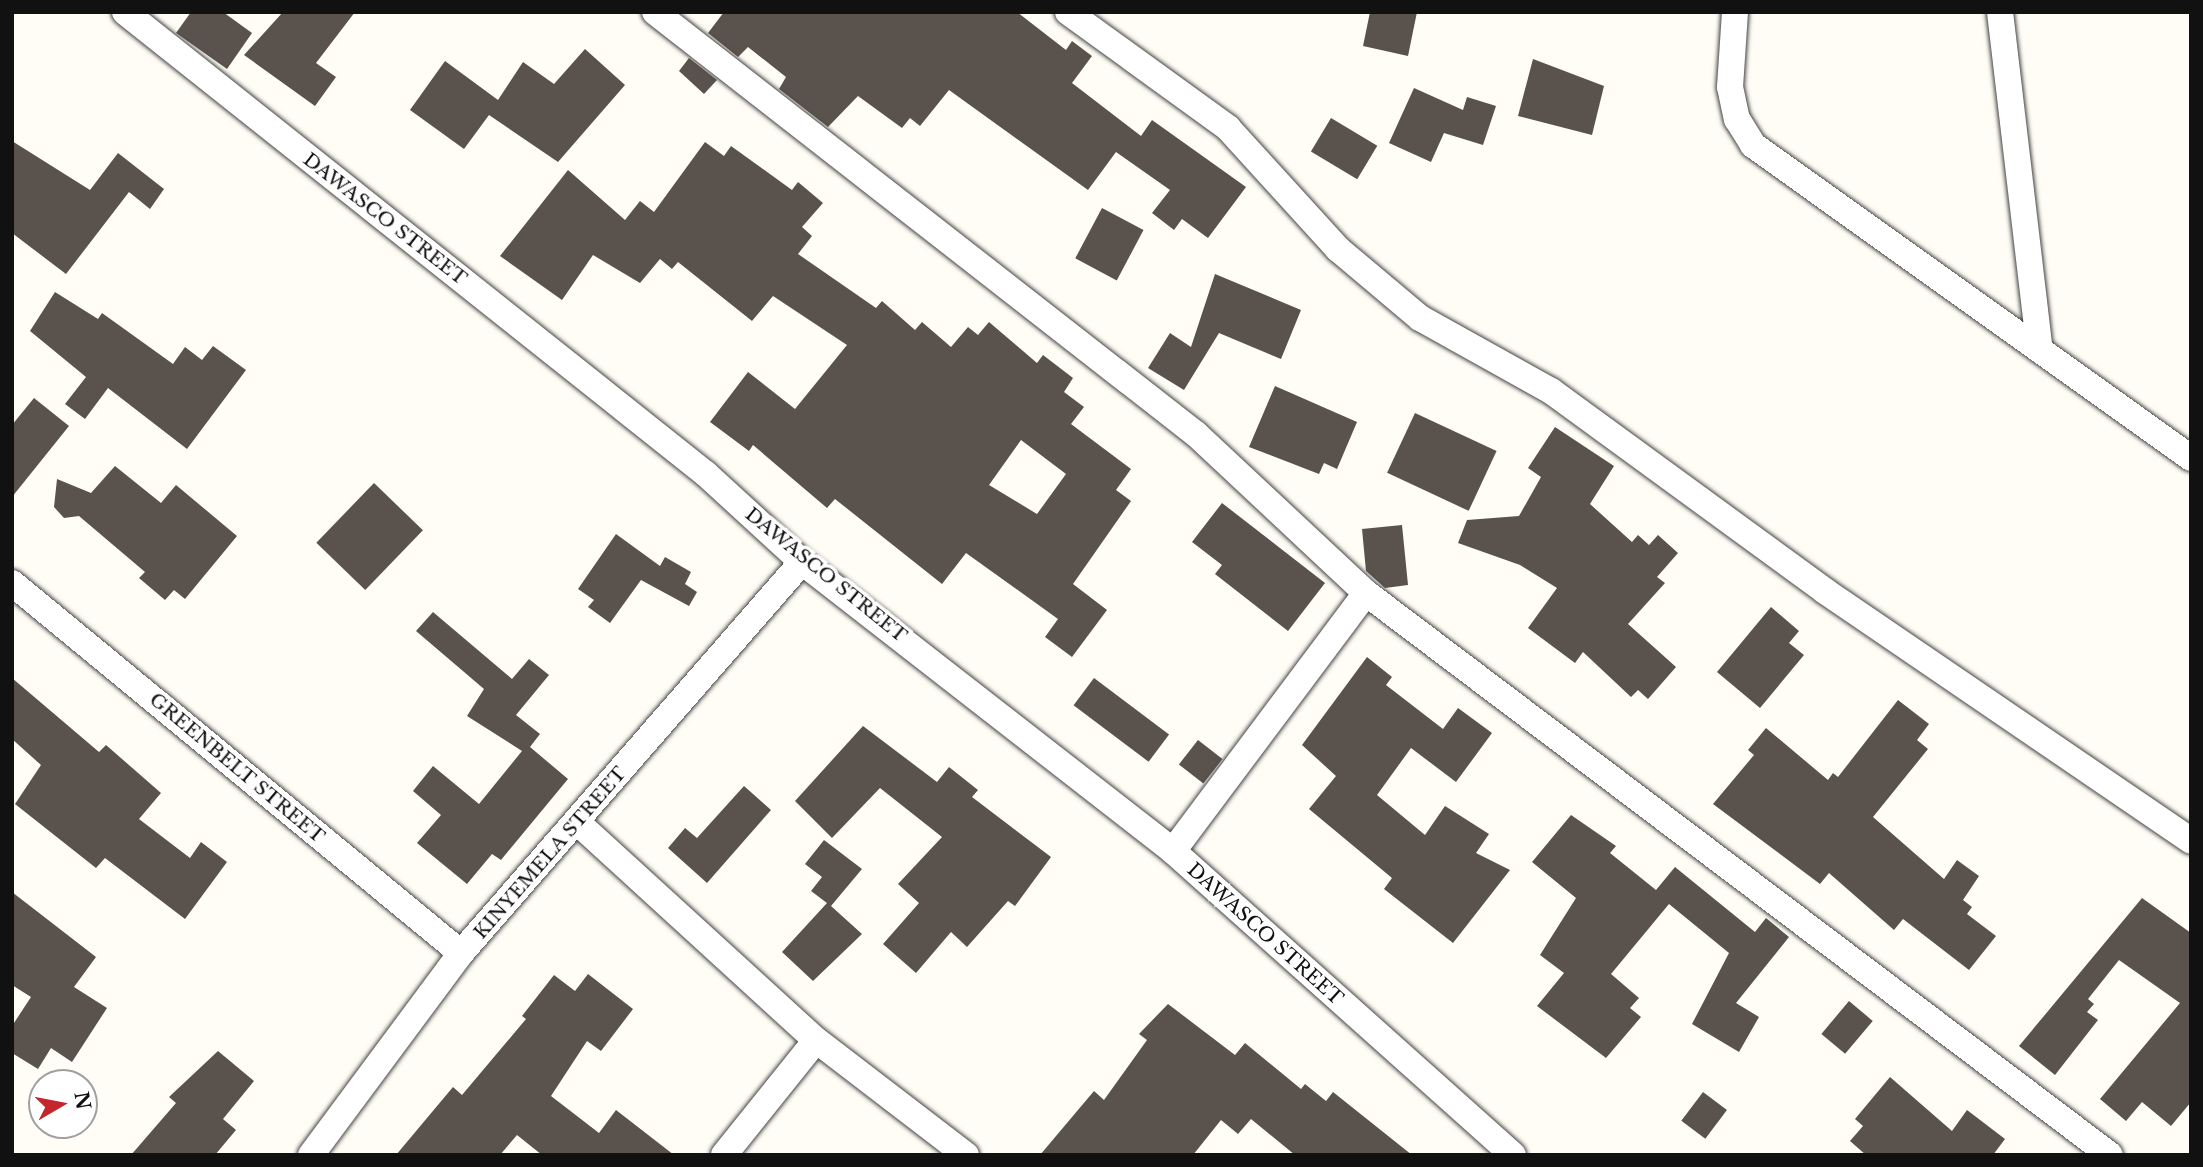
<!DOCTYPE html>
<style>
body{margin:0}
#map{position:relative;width:2203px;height:1167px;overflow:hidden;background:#fffdf5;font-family:"Libre Baskerville",serif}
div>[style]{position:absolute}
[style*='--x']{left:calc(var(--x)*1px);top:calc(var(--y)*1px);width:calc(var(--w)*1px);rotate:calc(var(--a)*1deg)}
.building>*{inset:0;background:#5a524d;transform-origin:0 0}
.roads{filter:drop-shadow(0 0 2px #444) drop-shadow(0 0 2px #444)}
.street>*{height:26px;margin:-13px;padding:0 13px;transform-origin:13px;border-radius:13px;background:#fff}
span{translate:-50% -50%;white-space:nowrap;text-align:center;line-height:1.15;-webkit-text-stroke:7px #fff;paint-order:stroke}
.street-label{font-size:19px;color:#111}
.frame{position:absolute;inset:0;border:14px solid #111;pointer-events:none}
.north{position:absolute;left:28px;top:1069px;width:70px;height:70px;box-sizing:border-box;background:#fff;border:2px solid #a0a0a0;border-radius:50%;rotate:80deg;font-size:19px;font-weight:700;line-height:28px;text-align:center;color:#111}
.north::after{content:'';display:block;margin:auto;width:24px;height:32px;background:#c4262e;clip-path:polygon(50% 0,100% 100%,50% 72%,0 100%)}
</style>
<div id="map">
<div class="building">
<div style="clip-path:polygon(191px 12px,223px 12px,252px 33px,227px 69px,176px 33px)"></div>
<div style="clip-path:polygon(283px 12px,355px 12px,316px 63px,336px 77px,315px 106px,244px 55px)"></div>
<div style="clip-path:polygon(724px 12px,1017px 12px,1066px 50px,1072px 41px,1092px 56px,1072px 83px,1141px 136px,1152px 120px,1246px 187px,1208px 238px,1182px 219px,1174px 230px,1152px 213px,1170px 190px,1116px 152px,1088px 190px,949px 90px,920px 126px,910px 118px,902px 128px,858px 96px,828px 127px,779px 89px,786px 77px,748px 47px,738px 57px,708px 33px)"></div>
<div style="clip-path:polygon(1370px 12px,1417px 12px,1408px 56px,1363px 46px)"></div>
<div style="clip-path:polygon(585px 49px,625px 85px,558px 162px,489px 115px,464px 149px,410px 110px,445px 61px,498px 100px,523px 62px,554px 84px)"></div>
<div style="clip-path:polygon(689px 58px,717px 80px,704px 94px,679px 71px)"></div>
<div style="clip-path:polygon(1533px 59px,1604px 86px,1592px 135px,1518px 116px)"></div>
<div style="clip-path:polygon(1414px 88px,1463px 110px,1467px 97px,1496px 106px,1483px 145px,1444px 133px,1431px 162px,1389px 143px)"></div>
<div style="left:1331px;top:118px;width:54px;height:39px;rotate:31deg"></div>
<div style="clip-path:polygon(12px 141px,90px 190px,118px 153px,164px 189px,150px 209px,129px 192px,66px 274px,12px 233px)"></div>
<div style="clip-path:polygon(evenodd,705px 142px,724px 156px,731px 146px,792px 190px,798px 182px,823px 203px,802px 227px,812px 236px,798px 254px,876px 308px,882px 301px,915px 330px,922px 322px,951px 347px,968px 327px,978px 335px,989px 322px,1037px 363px,1043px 355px,1073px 378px,1064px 392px,1084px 407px,1071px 424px,1131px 469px,1116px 490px,1131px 501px,1073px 584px,1107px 610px,1072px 657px,1045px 637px,1058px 619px,966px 553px,942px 584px,835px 499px,827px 508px,753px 445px,749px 451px,710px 422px,748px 372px,795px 409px,847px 345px,773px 296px,752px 321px,678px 262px,672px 269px,660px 259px,640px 283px,593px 255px,562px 300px,500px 256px,568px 170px,625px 220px,640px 201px,654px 212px,705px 142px,1021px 440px,1066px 474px,1037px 514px,989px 485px,1021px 440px)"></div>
<div style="left:1102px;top:208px;width:47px;height:57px;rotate:28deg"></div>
<div style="clip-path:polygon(1215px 274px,1301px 310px,1281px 359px,1219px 333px,1184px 390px,1148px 368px,1170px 333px,1191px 347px)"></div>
<div style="clip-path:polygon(55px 292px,98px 319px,102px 313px,173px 364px,185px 347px,202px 360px,213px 346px,246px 370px,187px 449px,108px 388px,85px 419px,65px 404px,86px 377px,30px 331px)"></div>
<div style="clip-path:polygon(1275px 386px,1357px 422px,1337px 469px,1324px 463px,1319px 474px,1249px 447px)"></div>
<div style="clip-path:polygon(34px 398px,69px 426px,12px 497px,12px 425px)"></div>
<div style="left:1415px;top:413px;width:90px;height:66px;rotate:25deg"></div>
<div style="clip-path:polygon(1555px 427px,1614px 466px,1590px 504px,1632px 542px,1638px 535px,1649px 545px,1658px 535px,1678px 553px,1657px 577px,1665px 583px,1628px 624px,1676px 667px,1648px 699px,1638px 690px,1631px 697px,1583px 652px,1575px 663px,1528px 628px,1557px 588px,1520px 565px,1458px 543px,1467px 520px,1519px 516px,1541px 477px,1528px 468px)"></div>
<div style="clip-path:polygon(115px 466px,161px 503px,176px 485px,237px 536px,185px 599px,174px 590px,165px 600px,139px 578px,145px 572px,79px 516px,64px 518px,54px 507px,57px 479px,91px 493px)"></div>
<div style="left:374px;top:483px;width:68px;height:83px;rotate:44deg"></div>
<div style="clip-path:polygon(1222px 503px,1325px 583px,1288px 631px,1215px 574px,1222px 565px,1192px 542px)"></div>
<div style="clip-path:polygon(1402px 525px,1408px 585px,1385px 588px,1366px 571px,1362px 529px)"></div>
<div style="clip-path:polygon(616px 534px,660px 566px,665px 557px,691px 572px,685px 584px,697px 592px,689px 606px,641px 580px,610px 623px,588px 607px,594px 600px,578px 589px)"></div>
<div style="clip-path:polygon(1771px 607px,1799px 631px,1789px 643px,1804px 655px,1760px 708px,1717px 672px)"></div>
<div style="clip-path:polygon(433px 612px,512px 679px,529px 659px,549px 675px,516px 715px,540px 734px,530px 747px,568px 779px,501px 860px,492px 854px,467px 884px,417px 843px,441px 815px,413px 791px,433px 766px,479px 804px,522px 751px,467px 716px,484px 689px,416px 631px)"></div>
<div style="clip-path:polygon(1367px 657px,1392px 677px,1386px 685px,1443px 729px,1458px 708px,1492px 733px,1456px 782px,1411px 748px,1377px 795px,1425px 835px,1445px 806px,1489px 834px,1476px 853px,1510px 870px,1453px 943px,1384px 889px,1392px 878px,1309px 809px,1336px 776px,1302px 745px)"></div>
<div style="clip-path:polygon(12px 678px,99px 752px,106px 745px,161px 793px,139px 819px,190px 858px,201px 842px,227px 862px,185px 919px,105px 858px,96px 868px,15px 804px,41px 765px,12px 739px)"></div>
<div style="left:1094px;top:678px;width:94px;height:34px;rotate:37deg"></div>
<div style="clip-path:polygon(1898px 700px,1929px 724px,1917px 740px,1928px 749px,1873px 817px,1944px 879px,1957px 860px,1979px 876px,1963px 900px,1972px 907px,1967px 914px,1996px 936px,1969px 970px,1903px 919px,1894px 930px,1829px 873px,1820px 884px,1713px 804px,1754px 755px,1748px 750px,1766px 728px,1828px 780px,1833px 773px,1838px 777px)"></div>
<div style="clip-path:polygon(863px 726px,937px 782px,949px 767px,978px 790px,972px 797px,1051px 857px,1015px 906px,1008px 901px,967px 947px,951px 932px,916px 973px,883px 944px,919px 903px,898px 884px,942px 837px,880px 788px,832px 838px,795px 801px)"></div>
<div style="left:1198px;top:740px;width:31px;height:31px;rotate:38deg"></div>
<div style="clip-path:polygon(744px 786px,771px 810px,707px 883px,668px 848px,685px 828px,697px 838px)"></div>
<div style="clip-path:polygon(1571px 815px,1616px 846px,1610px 853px,1656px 890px,1675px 867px,1755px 932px,1766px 918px,1789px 937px,1736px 1003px,1759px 1017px,1739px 1052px,1692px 1024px,1729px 953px,1669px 904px,1611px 974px,1639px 998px,1630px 1008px,1641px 1017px,1606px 1058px,1537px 1006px,1564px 973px,1540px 955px,1576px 898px,1532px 862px)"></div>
<div style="clip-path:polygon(824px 840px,862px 869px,831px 906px,862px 934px,813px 981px,782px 952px,827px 903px,811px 891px,822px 877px,805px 864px)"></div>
<div style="clip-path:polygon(12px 892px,96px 957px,74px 987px,107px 1008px,72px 1062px,51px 1048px,38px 1069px,12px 1053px,12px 1026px,31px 997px,12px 985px)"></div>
<div style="clip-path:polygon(2142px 898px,2191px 933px,2191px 1102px,2171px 1126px,2142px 1102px,2126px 1121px,2100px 1099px,2180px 1003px,2119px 960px,2088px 999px,2094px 1004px,2087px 1012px,2098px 1020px,2055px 1075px,2019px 1046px)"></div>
<div style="clip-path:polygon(588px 974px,633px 1009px,601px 1051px,587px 1041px,551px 1096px,599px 1133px,616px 1110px,674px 1155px,542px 1155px,517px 1135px,500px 1155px,396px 1155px,453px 1087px,462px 1095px,526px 1019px,522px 1016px,554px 975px,575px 991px)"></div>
<div style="left:1849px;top:1001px;width:31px;height:43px;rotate:40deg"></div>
<div style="clip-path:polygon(1168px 1004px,1235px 1055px,1245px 1043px,1301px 1089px,1305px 1084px,1326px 1101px,1333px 1092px,1412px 1155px,1295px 1155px,1251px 1119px,1238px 1134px,1221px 1120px,1193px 1155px,1040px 1155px,1094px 1091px,1104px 1100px,1147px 1040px,1139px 1034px)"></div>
<div style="clip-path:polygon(218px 1051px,254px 1081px,223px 1119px,236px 1130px,215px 1155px,131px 1155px,176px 1103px,169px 1097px)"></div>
<div style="clip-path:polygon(1890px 1077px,1952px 1131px,1967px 1110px,2005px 1139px,1993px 1155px,1866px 1155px,1850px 1141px,1863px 1126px,1855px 1119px)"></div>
<div style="left:1703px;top:1092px;width:30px;height:36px;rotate:37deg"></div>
</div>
<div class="roads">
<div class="street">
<div style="--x:125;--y:12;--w:742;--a:38.49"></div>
<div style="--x:706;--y:474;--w:130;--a:42.5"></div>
<div style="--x:802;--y:562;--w:470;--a:37.9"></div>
<div style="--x:1173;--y:851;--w:456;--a:41.8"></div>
<div style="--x:655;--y:12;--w:686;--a:37.96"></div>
<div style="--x:1196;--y:434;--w:233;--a:43.1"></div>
<div style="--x:1366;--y:593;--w:932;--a:37.07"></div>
<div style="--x:1068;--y:12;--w:198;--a:35.9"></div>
<div style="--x:1228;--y:128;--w:164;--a:47.7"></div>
<div style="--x:1338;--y:249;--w:107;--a:40.1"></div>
<div style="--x:1420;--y:318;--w:150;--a:29.1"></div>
<div style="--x:1551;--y:391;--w:339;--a:36.1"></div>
<div style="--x:1825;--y:591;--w:443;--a:34.3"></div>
<div style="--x:1735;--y:12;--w:75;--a:93.8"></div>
<div style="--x:1730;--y:87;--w:33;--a:78"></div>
<div style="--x:1737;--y:119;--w:31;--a:58"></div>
<div style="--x:1753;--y:145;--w:538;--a:35.55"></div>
<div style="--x:2000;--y:12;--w:340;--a:83.3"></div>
<div style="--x:12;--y:583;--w:582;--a:39.49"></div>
<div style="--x:577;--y:822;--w:323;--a:42.4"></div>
<div style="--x:816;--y:1040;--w:189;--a:37.5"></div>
<div style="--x:1173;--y:851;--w:322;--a:-53.2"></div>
<div style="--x:311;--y:1155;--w:252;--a:-53.4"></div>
<div style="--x:461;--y:953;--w:519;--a:-48.91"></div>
<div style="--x:724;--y:1155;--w:147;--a:-51.3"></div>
</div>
</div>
<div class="street-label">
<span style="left:385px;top:219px;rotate:38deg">DAWASCO STREET</span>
<span style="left:826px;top:575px;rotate:39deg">DAWASCO STREET</span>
<span style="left:237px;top:768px;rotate:40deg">GREENBELT STREET</span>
<span style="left:550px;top:853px;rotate:-49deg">KINYEMELA STREET</span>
<span style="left:1265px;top:934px;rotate:42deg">DAWASCO STREET</span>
</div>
<div class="frame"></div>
<div class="north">N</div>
</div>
